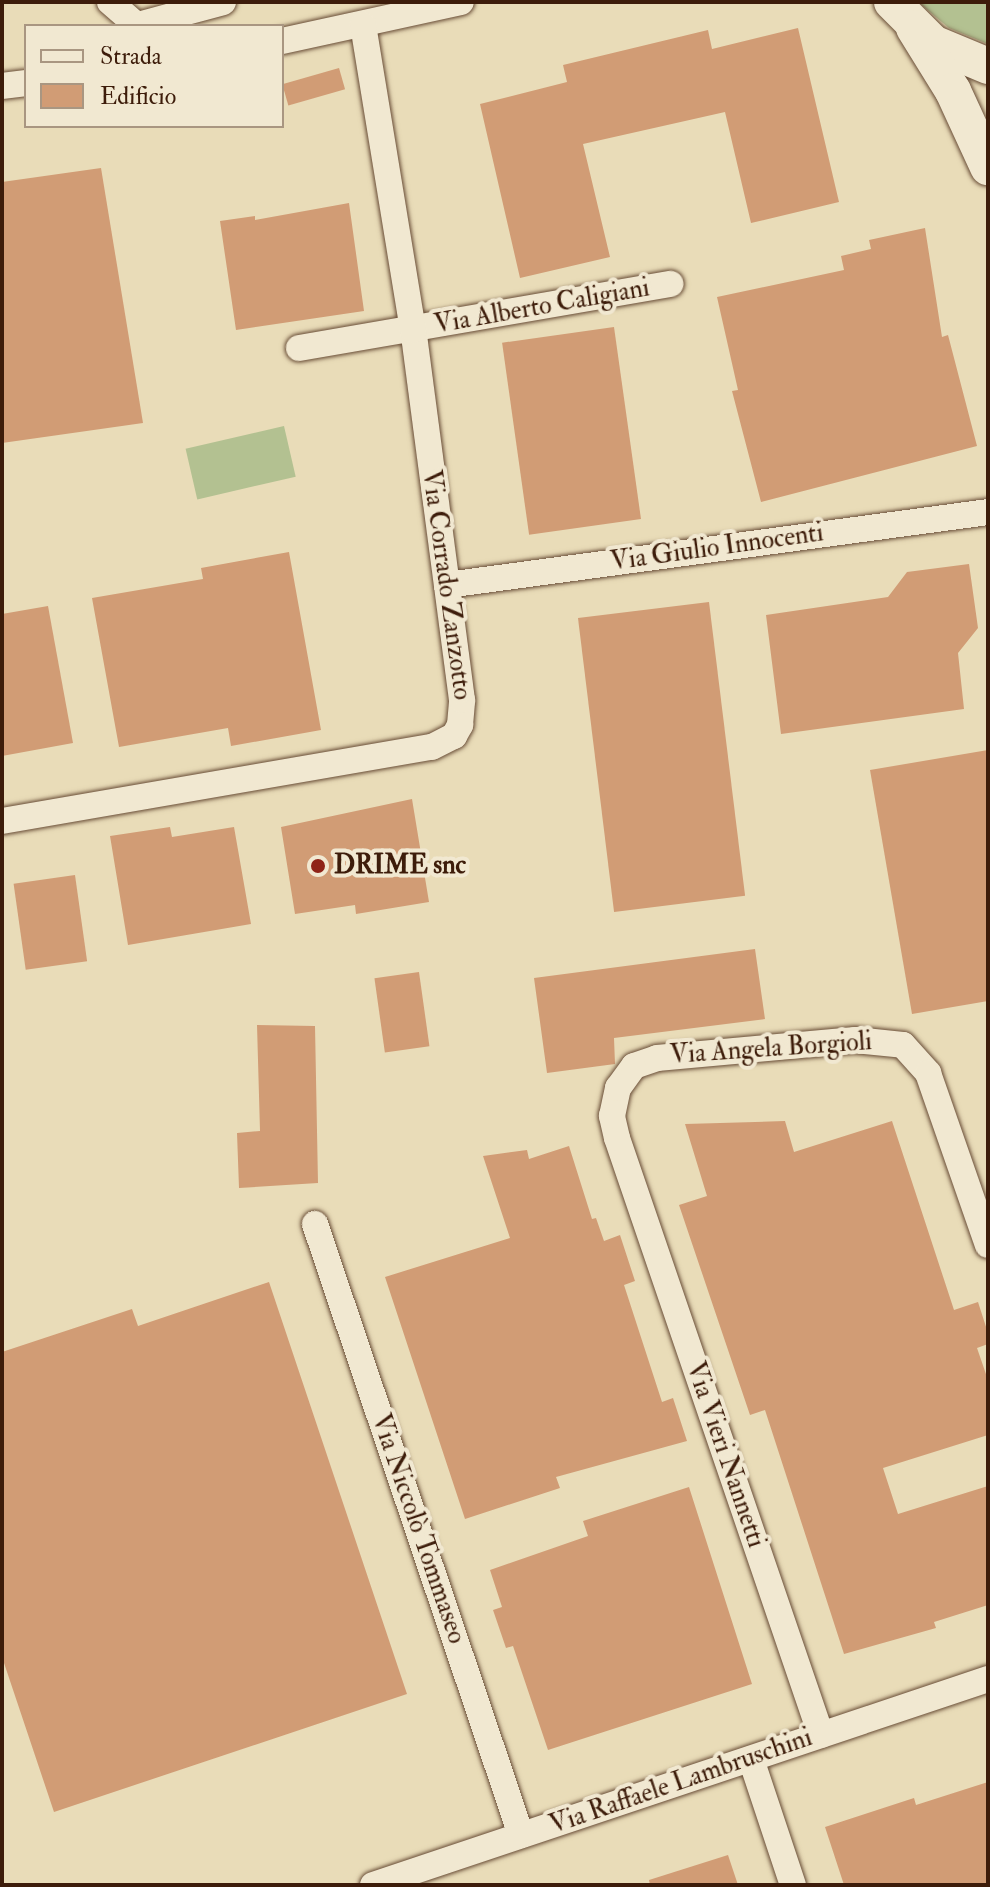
<!DOCTYPE html>
<meta charset="utf-8">
<style>
body{margin:0}
#map{position:relative;width:990px;height:1887px;overflow:hidden;background:#e9dcb8;font-family:"IM FELL Double Pica",serif}
div>[style]{position:absolute}
[style*='--x']{left:calc(var(--x)*1px);top:calc(var(--y)*1px);width:calc(var(--w)*1px);rotate:calc(var(--a)*1deg)}
.green>*{inset:0;background:#b3c191;transform-origin:0 0}
.building>*{inset:0;background:#d19c75;transform-origin:0 0}
.roads{filter:drop-shadow(0 0 2px #684c36) drop-shadow(0 0 2px #684c36)}
.street>*{height:26px;margin:-13px;padding:0 13px;transform-origin:13px;border-radius:13px;background:#f1e8d1}
.secondary>*{height:36px;margin:-18px;padding:0 18px;transform-origin:18px;border-radius:18px;background:#f1e8d1}
.dots>*{width:22px;height:22px;translate:-50% -50%;box-sizing:border-box;border:4px solid #f1e8d1;border-radius:50%}
span{translate:-50% -50%;white-space:nowrap;text-align:center;line-height:1.15;-webkit-text-stroke:8px #f1e8d1;paint-order:stroke}
.street-label{font-size:26px;color:#3d1c0a}
.poi-label{font-size:26px;color:#3d1c0a;font-weight:700}
.left{translate:0 -50%;text-align:left}
.frame{position:absolute;inset:0;border:4px solid #3d1c0a;pointer-events:none}
.legend{position:absolute;left:24px;top:24px;width:260px;height:104px;box-sizing:border-box;background:#f1e8d1;border:2px solid #a99681;margin:0;padding:10px 14px;list-style:none;font-size:24px;color:#3d1c0a}
.legend li{display:flex;align-items:center;gap:16px;height:40px}
.legend b{width:40px;border:2px solid #a99681}
</style>
<div id="map">
<div class="green">
<div style="clip-path:polygon(918px 2px,988px 2px,988px 44px,949px 28px)"></div>
<div style="left:284px;top:426px;width:52px;height:101px;rotate:77deg"></div>
</div>
<div class="building">
<div style="clip-path:polygon(798px 28px,839px 202px,751px 223px,725px 112px,583px 144px,610px 257px,520px 278px,480px 104px,567px 82px,563px 65px,708px 30px,712px 49px)"></div>
<div style="left:339px;top:68px;width:22px;height:59px;rotate:74deg"></div>
<div style="clip-path:polygon(101px 168px,143px 423px,2px 443px,2px 182px)"></div>
<div style="clip-path:polygon(349px 203px,364px 311px,236px 330px,220px 221px,255px 216px,255px 220px)"></div>
<div style="clip-path:polygon(925px 228px,942px 337px,948px 335px,977px 446px,761px 502px,732px 391px,738px 390px,717px 297px,844px 270px,841px 256px,871px 249px,869px 240px)"></div>
<div style="left:614px;top:327px;width:194px;height:113px;rotate:82deg"></div>
<div style="clip-path:polygon(289px 552px,321px 730px,231px 746px,228px 728px,119px 747px,92px 598px,203px 579px,201px 568px)"></div>
<div style="clip-path:polygon(969px 564px,978px 628px,958px 653px,964px 709px,781px 734px,766px 615px,888px 597px,907px 572px)"></div>
<div style="left:709px;top:602px;width:296px;height:132px;rotate:83deg"></div>
<div style="clip-path:polygon(48px 606px,73px 743px,2px 756px,2px 614px)"></div>
<div style="clip-path:polygon(988px 750px,988px 1001px,912px 1014px,870px 770px)"></div>
<div style="clip-path:polygon(412px 799px,429px 902px,356px 914px,355px 905px,295px 914px,281px 827px)"></div>
<div style="clip-path:polygon(170px 827px,172px 837px,234px 827px,251px 924px,128px 945px,110px 836px)"></div>
<div style="left:75px;top:875px;width:87px;height:62px;rotate:82deg"></div>
<div style="clip-path:polygon(755px 949px,765px 1019px,614px 1038px,615px 1064px,547px 1073px,534px 978px)"></div>
<div style="left:419px;top:972px;width:75px;height:45px;rotate:82deg"></div>
<div style="clip-path:polygon(257px 1025px,315px 1026px,318px 1183px,239px 1188px,237px 1133px,260px 1131px)"></div>
<div style="clip-path:polygon(785px 1121px,794px 1152px,892px 1121px,954px 1310px,978px 1302px,988px 1333px,988px 1344px,977px 1348px,988px 1380px,988px 1435px,883px 1468px,898px 1514px,988px 1486px,988px 1605px,934px 1622px,936px 1628px,844px 1654px,765px 1410px,750px 1415px,679px 1205px,707px 1196px,685px 1124px)"></div>
<div style="clip-path:polygon(569px 1146px,592px 1219px,596px 1218px,604px 1241px,620px 1235px,635px 1281px,624px 1285px,662px 1402px,673px 1398px,687px 1441px,556px 1477px,560px 1488px,465px 1519px,385px 1277px,510px 1238px,483px 1156px,527px 1150px,529px 1159px)"></div>
<div style="clip-path:polygon(269px 1282px,407px 1694px,54px 1812px,2px 1657px,2px 1352px,132px 1309px,138px 1326px)"></div>
<div style="clip-path:polygon(689px 1487px,752px 1684px,548px 1750px,513px 1646px,506px 1648px,493px 1610px,502px 1607px,490px 1570px,588px 1536px,583px 1521px)"></div>
<div style="clip-path:polygon(988px 1782px,988px 1885px,844px 1885px,825px 1827px,914px 1798px,916px 1805px)"></div>
<div style="clip-path:polygon(728px 1855px,738px 1885px,650px 1885px,649px 1880px)"></div>
</div>
<div class="roads">
<div class="street">
<div style="--x:110;--y:2;--w:37;--a:41"></div>
<div style="--x:138;--y:25;--w:88;--a:-15.1"></div>
<div style="--x:282;--y:41;--w:183;--a:-12.3"></div>
<div style="--x:2;--y:86;--w:24;--a:-7"></div>
<div style="--x:299;--y:348;--w:377;--a:-9.8"></div>
<div style="--x:447;--y:585;--w:546;--a:-7.68"></div>
<div style="--x:2;--y:821;--w:436;--a:-9.8"></div>
<div style="--x:432;--y:747;--w:25;--a:-27"></div>
<div style="--x:454;--y:736;--w:13;--a:-61"></div>
<div style="--x:460;--y:725;--w:25;--a:-85"></div>
<div style="--x:462;--y:700;--w:373;--a:-97.5"></div>
<div style="--x:413;--y:330;--w:309;--a:-99.3"></div>
<div style="--x:315;--y:1224;--w:645;--a:71.37"></div>
<div style="--x:821;--y:1735;--w:631;--a:-108.87"></div>
<div style="--x:617;--y:1138;--w:23;--a:-103"></div>
<div style="--x:612;--y:1116;--w:29;--a:-78"></div>
<div style="--x:618;--y:1088;--w:27;--a:-54"></div>
<div style="--x:634;--y:1066;--w:24;--a:-19"></div>
<div style="--x:657;--y:1058;--w:199;--a:-5.2"></div>
<div style="--x:855;--y:1040;--w:48;--a:5.9"></div>
<div style="--x:903;--y:1045;--w:38;--a:48"></div>
<div style="--x:928;--y:1073;--w:182;--a:70.8"></div>
<div style="--x:751;--y:1759;--w:133;--a:71.6"></div>
<div style="--x:373;--y:1885;--w:649;--a:-18.52"></div>
</div>
<div class="secondary">
<div style="--x:892;--y:2;--w:58;--a:45"></div>
<div style="--x:933;--y:43;--w:60;--a:22.7"></div>
<div style="--x:914;--y:28;--w:74;--a:58.2"></div>
<div style="--x:953;--y:91;--w:84;--a:65.3"></div>
</div>
</div>
<div class="dots">
<div style="left:318px;top:866px;background:#8f2418"></div>
</div>
<div class="street-label">
<span style="left:542px;top:307px;rotate:-10deg">Via Alberto Caligiani</span>
<span style="left:717px;top:548px;rotate:-8deg">Via Giulio Innocenti</span>
<span style="left:446px;top:585px;rotate:82deg">Via Corrado Zanzotto</span>
<span style="left:771px;top:1049px;rotate:-4deg">Via Angela Borgioli</span>
<span style="left:725px;top:1455px;rotate:71deg">Via Vieri Nannetti</span>
<span style="left:418px;top:1529px;rotate:71deg">Via Niccolò Tommaseo</span>
<span style="left:681px;top:1782px;rotate:-19deg">Via Raffaele Lambruschini</span>
</div>
<div class="poi-label">
<span class="left" style="left:334px;top:866px">DRIME snc</span>
</div>
<div class="frame"></div>
<ul class="legend">
<li><b style="height:10px;background:#f1e8d1"></b>Strada</li>
<li><b style="height:22px;background:#d19c75"></b>Edificio</li>
</ul>
</div>
